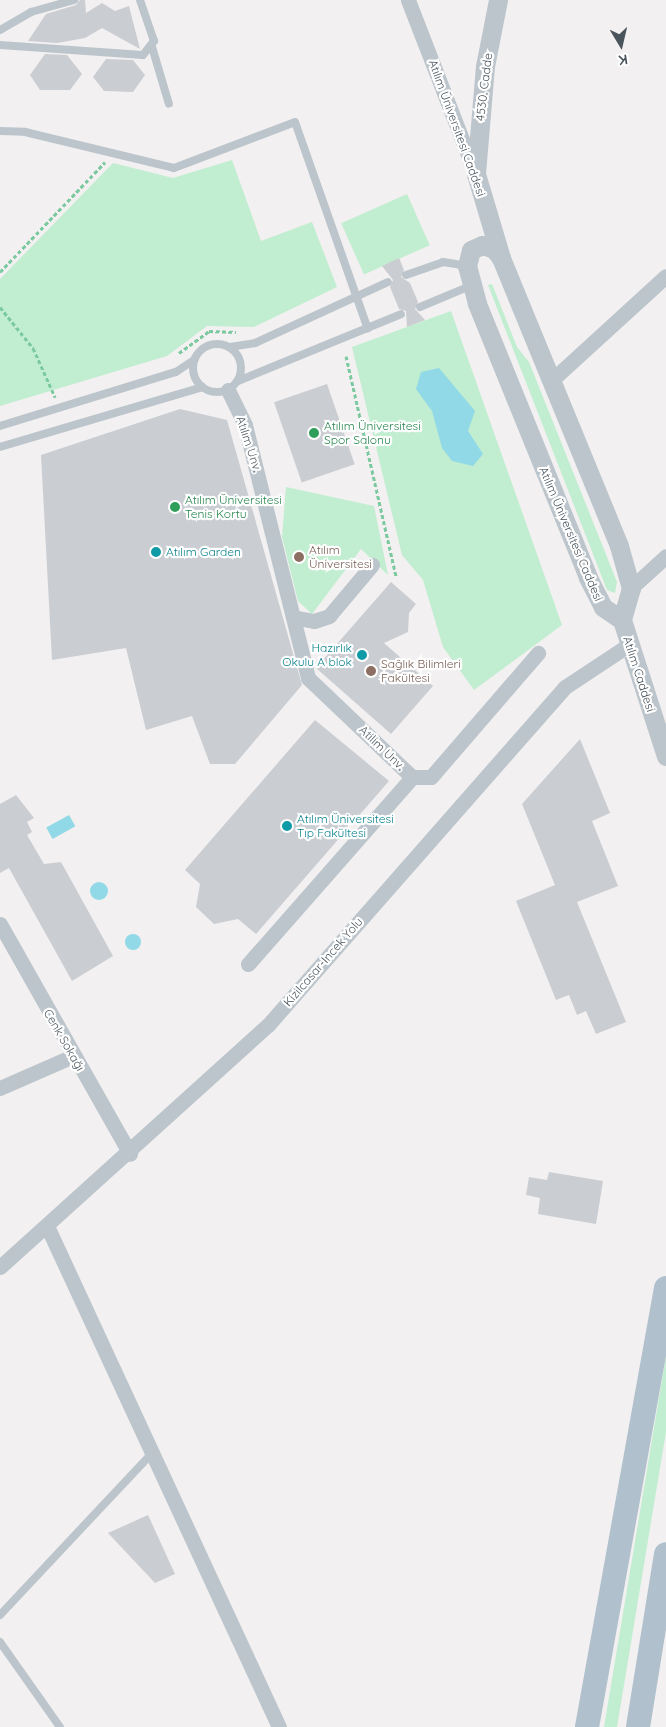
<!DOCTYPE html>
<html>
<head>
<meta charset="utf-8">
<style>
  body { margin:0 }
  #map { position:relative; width:666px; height:1727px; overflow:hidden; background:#f2f0f0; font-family:Quicksand,sans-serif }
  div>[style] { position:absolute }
  .green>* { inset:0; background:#c1edd0; transform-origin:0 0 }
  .water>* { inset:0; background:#91d9e7; transform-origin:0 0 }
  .round { border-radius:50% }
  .building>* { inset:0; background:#cacdd2; transform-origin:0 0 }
  .path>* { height:3px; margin-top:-1.5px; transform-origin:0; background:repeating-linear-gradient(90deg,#7bc99f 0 4px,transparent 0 6.5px) }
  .service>* { height:8px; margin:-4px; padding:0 4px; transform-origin:4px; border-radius:4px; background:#bcc5cc }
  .service>.ring { margin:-4px; padding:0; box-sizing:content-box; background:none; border:8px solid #bcc5cc; border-radius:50% }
  .minor>* { height:15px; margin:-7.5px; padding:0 7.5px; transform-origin:7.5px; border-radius:7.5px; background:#bcc5cc }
  .tertiary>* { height:19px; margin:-9.5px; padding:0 9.5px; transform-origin:9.5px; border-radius:9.5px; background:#bcc5cc }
  .primary>* { height:24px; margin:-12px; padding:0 12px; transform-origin:12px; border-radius:12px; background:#b1c0cd }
  .dots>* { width:14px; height:14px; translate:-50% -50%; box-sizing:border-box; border:2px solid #fff; border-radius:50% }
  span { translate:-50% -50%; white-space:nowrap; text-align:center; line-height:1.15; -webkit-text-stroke:4.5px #fff; paint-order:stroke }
  .street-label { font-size:12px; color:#49545c }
  .leisure-label { font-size:12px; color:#27864d }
  .left { translate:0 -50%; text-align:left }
  .education-label { font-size:12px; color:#785e54 }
  .culture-label { font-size:12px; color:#0d838f }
  .right { translate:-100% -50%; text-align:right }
  .north { position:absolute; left:596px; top:20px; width:50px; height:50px; -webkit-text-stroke:4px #fff; paint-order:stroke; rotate:171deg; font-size:14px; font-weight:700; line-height:20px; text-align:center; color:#49545c }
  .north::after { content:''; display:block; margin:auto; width:18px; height:22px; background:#49545c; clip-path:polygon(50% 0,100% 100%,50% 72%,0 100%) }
</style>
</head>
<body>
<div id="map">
  <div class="green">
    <div style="clip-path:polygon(232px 160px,261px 241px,312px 222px,337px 287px,254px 327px,207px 326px,167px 356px,0 406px,0 279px,113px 163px,173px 178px)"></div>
    <div style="left:407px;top:194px;width:56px;height:72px;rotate:66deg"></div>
    <div style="clip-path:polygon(492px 284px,517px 347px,529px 362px,617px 582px,615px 593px,607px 590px,488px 285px)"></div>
    <div style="clip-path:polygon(451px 311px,562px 625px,474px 690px,443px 647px,423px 580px,402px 555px,352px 347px)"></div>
    <div style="clip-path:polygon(286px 487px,374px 506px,388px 575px,361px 549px,312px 614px,298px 601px,282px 537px)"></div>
    <div style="clip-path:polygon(666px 1356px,666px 1432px,617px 1727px,604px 1727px)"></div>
  </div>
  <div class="water">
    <div style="clip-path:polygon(439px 368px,475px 411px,468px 431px,483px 454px,473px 466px,452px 461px,442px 448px,432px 411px,416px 389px,421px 372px)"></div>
    <div style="left:69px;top:815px;width:13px;height:26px;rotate:61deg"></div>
    <div class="round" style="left:90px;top:882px;width:18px;height:18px"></div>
    <div class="round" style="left:125px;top:934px;width:16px;height:16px"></div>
  </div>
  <div class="building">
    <div style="clip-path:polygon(80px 0,85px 0,86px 13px,102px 3px,115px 11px,129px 6px,140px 49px,102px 28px,85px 38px,57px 43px,28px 41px,46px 14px,76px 5px)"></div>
    <div style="clip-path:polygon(45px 54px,67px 55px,82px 74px,70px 90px,40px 90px,30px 75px)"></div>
    <div style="clip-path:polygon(106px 59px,133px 60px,145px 75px,133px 92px,104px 91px,93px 77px)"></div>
    <div style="clip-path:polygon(399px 258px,404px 270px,401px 277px,410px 283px,418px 302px,415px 309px,425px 320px,407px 327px,406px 311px,399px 309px,390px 287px,393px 280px,382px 266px)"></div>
    <div style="left:327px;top:384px;width:85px;height:56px;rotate:71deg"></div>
    <div style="clip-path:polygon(180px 409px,227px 420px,302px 685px,235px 764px,210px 764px,192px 716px,146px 730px,126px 648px,52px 660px,41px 455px)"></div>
    <div style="clip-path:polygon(391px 582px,416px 604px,409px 613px,408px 632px,384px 643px,433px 686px,391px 734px,316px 668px)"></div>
    <div style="clip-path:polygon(315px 720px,389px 781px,256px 934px,238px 919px,214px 924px,196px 907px,200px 884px,185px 870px)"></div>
    <div style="clip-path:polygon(580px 739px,610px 813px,592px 821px,618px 886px,577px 902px,626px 1022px,596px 1034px,586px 1011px,577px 1015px,569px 995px,556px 1000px,516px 901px,555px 885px,522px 804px)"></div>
    <div style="clip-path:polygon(16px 795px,34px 818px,27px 822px,32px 832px,27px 835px,44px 864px,61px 862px,113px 956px,72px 981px,9px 868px,0 873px,0 804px)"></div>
    <div style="clip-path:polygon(549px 1172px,603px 1181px,596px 1224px,538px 1214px,540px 1198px,526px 1195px,529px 1177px,547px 1180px)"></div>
    <div style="clip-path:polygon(148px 1515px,175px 1574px,155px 1583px,108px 1533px)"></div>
  </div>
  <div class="path">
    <div style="left:0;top:272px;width:152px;rotate:-46.3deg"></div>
    <div style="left:0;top:307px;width:53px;rotate:51.2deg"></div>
    <div style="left:33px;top:348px;width:54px;rotate:65.8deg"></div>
    <div style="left:179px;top:353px;width:37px;rotate:-36deg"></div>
    <div style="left:209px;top:331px;width:27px;rotate:2deg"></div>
    <div style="left:346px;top:356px;width:226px;rotate:77.2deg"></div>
  </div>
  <div class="service">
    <div style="left:0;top:30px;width:36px;rotate:-30deg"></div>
    <div style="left:31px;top:12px;width:45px;rotate:-15.6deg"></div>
    <div style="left:0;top:45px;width:143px;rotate:4deg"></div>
    <div style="left:143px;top:55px;width:18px;rotate:-52deg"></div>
    <div style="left:154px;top:41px;width:43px;rotate:-108.9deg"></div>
    <div style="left:152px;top:47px;width:59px;rotate:73.4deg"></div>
    <div style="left:0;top:131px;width:25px;rotate:2deg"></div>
    <div style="left:25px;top:132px;width:153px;rotate:13.6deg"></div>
    <div style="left:174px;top:168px;width:129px;rotate:-20.8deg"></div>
    <div style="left:295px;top:122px;width:219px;rotate:70.6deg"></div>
    <div style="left:406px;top:275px;width:39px;rotate:-19deg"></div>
    <div style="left:443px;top:262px;width:24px;rotate:9deg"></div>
    <div style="left:420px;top:307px;width:54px;rotate:-22.8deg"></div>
    <div class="ring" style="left:193px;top:344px;width:40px;height:40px"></div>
    <div style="left:230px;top:347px;width:25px;rotate:-9deg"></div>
    <div style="left:255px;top:343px;width:146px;rotate:-24.6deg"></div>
    <div style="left:238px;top:381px;width:176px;rotate:-22.3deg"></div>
    <div style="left:0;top:426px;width:184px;rotate:-17.1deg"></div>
    <div style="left:176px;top:372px;width:22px;rotate:-34deg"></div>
    <div style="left:0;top:447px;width:211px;rotate:-16.5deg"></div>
    <div style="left:0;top:1615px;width:222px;rotate:-46.8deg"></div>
    <div style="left:0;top:1642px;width:104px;rotate:54.8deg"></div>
  </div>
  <div class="minor">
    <div style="left:408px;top:0;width:186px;rotate:68.8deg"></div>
    <div style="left:552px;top:380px;width:154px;rotate:-42.4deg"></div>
    <div style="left:228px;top:390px;width:39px;rotate:64deg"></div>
    <div style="left:245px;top:425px;width:261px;rotate:76deg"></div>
    <div style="left:308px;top:678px;width:144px;rotate:43.6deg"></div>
    <div style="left:412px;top:777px;width:19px"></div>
    <div style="left:431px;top:777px;width:164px;rotate:-49.2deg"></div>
    <div style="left:631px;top:588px;width:47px;rotate:-42.4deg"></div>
    <div style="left:293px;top:617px;width:21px;rotate:11deg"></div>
    <div style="left:314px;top:621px;width:16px;rotate:-18deg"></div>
    <div style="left:329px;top:616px;width:67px;rotate:-49.9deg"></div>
    <div style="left:0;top:924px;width:264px;rotate:60.5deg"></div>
    <div style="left:248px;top:964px;width:249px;rotate:-48.7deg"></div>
    <div style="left:0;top:1088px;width:80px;rotate:-23.7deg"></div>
    <div style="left:47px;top:1226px;width:552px;rotate:65.15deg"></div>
    <div style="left:0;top:1267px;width:361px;rotate:-42.1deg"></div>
    <div style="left:268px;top:1025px;width:450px;rotate:-48.7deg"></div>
    <div style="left:565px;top:687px;width:78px;rotate:-33.5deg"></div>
  </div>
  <div class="tertiary">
    <div style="left:498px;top:0;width:67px;rotate:101.1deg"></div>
    <div style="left:485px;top:66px;width:108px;rotate:94.8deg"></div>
    <div style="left:476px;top:174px;width:88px;rotate:73.4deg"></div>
    <div style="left:482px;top:245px;width:13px;rotate:18deg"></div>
    <div style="left:494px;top:249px;width:11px;rotate:52deg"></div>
    <div style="left:501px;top:258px;width:311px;rotate:67.7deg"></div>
    <div style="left:619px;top:546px;width:44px;rotate:74.1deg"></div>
    <div style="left:631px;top:588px;width:33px;rotate:106deg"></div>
    <div style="left:622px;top:620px;width:23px;rotate:-146deg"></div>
    <div style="left:603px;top:607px;width:34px;rotate:-117deg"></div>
    <div style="left:588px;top:577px;width:296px;rotate:-112.1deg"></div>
    <div style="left:477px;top:303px;width:38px;rotate:-105deg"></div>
    <div style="left:467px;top:266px;width:16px;rotate:-76deg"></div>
    <div style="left:471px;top:250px;width:12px;rotate:-24deg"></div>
    <div style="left:622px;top:620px;width:143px;rotate:72.1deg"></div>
  </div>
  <div class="primary">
    <div style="left:587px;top:1727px;width:446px;rotate:-79.8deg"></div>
    <div style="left:638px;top:1727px;width:175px;rotate:-80.8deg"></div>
  </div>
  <div class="dots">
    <div style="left:314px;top:433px;background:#2e9e5b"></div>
    <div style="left:175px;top:507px;background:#2e9e5b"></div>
    <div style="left:156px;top:552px;background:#0f9aa8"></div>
    <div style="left:299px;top:557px;background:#8d6e63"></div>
    <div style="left:362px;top:655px;background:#0f9aa8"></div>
    <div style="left:371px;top:671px;background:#8d6e63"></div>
    <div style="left:287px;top:826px;background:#0f9aa8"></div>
  </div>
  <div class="street-label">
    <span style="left:484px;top:87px;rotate:-83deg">4530. Cadde</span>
    <span style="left:457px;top:128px;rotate:70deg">Atılım Üniversitesi Caddesi</span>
    <span style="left:249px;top:444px;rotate:72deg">Atılım Unv.</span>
    <span style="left:571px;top:534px;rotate:67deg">Atılım Üniversitesi Caddesi</span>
    <span style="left:639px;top:674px;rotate:72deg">Atılım Caddesi</span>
    <span style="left:382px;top:748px;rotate:44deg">Atilim Unv.</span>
    <span style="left:323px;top:962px;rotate:-49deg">Kizilcasar-Incek Yolu</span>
    <span style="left:64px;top:1040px;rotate:60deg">Cenk Sokağı</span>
  </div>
  <div class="leisure-label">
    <span class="left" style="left:324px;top:433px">Atılım Üniversitesi<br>Spor Salonu</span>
    <span class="left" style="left:185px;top:507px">Atılım Üniversitesi<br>Tenis Kortu</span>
  </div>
  <div class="education-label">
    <span class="left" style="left:309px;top:557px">Atılım<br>Üniversitesi</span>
    <span class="left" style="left:381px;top:671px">Sağlık Bilimleri<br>Fakültesi</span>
  </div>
  <div class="culture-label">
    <span class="left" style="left:166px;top:552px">Atılım Garden</span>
    <span class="right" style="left:352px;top:655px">Hazırlık<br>Okulu A blok</span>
    <span class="left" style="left:297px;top:826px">Atılım Üniversitesi<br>Tıp Fakültesi</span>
  </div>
  <div class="north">K</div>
</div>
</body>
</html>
